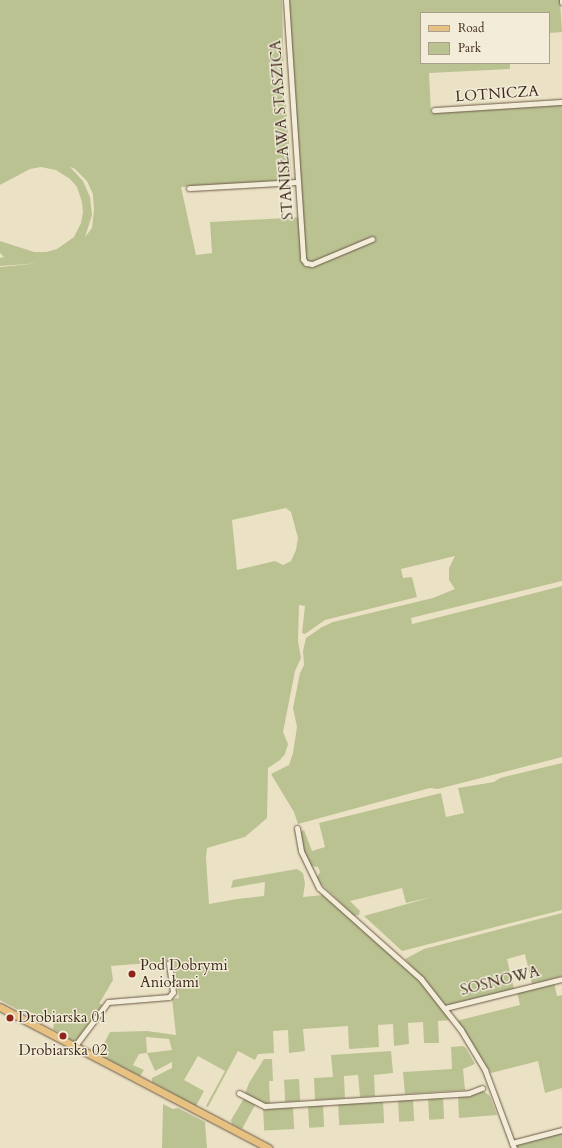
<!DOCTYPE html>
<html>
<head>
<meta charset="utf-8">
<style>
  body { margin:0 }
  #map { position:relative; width:562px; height:1148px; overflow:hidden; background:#ebe2c5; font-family:Cardo,serif }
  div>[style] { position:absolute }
  .green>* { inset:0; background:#bbc292; transform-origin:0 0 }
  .roads { filter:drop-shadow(0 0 1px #6a5845) drop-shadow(0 0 1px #6a5845) }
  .minor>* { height:5px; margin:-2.5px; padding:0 2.5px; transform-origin:2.5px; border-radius:2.5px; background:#f2ecd9 }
  .major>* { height:7px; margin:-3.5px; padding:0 3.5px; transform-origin:3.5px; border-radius:3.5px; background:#e6c182 }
  .dots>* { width:11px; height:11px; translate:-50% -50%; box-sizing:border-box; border:2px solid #f2ecd9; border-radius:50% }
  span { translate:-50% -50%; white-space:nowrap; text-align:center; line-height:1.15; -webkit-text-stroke:3px #f2ecd9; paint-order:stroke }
  .street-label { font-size:15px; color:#3f2a1a }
  .poi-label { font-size:15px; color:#3f2a1a }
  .left { translate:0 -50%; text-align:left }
  .legend { position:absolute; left:420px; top:12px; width:130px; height:52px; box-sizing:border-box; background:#f2ecd9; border:1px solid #aa9e8d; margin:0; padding:5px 7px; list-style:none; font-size:12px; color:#3f2a1a }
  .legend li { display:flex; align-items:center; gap:8px; height:20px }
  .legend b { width:20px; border:1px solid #aa9e8d }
</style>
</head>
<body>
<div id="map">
  <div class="green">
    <div style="clip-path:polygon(evenodd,0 0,282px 0,284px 81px,292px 180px,181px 187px,196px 255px,212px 253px,210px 222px,303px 217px,288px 0,560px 0,562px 32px,549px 33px,549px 13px,421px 13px,421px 63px,510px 63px,510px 69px,429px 73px,431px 113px,562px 103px,562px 581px,411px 618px,412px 624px,562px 586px,562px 757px,438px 789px,430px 788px,298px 824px,294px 812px,271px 774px,289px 765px,293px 753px,297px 727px,293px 708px,300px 673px,304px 665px,303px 651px,306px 638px,322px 627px,333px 622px,433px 598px,455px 589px,449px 580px,449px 568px,455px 556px,401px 569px,403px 578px,412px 577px,417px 597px,325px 620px,305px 634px,302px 633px,305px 606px,299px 605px,298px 641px,301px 658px,295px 671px,283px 732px,288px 744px,285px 754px,280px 760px,268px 768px,267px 818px,245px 837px,207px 848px,206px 858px,209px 904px,237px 899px,264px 896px,265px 882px,231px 888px,233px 880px,297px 869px,303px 873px,305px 884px,303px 897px,324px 895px,418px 979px,451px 1020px,438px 1021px,439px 1043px,424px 1043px,423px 1022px,408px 1023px,409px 1044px,394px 1046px,393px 1024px,378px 1025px,379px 1047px,349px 1049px,348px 1026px,303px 1029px,305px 1051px,289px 1053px,288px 1030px,273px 1031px,274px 1053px,258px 1054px,255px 1060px,238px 1051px,208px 1107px,206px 1106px,225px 1071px,198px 1056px,184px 1080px,204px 1091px,196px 1106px,152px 1082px,152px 1078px,172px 1068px,172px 1062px,155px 1071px,147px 1053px,139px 1054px,133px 1065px,144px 1070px,140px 1076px,96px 1053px,100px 1051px,110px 1032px,147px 1031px,176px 1035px,172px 999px,179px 998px,174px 961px,111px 966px,113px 980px,99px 1004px,102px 1004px,101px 1007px,75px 1042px,53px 1029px,54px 1022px,30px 1012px,26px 1014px,0 1000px,0 267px,41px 263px,0 266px,0 258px,4px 257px,0 253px,0 241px,34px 252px,46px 252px,57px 249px,74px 237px,81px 223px,83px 212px,82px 202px,77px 187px,70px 179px,56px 170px,41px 167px,30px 169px,0 185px,0 0,70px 167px,75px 169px,87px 181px,93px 194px,94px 210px,92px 228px,85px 237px,92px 215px,90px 197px,83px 181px,70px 167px,0 0,286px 508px,291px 512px,298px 538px,296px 550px,291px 561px,283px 565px,275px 561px,237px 570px,232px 520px,286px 508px,0 0,146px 1037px,169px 1039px,172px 1050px,147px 1053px,146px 1037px)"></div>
    <div style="clip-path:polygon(562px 763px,562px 910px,402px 951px,364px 916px,432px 897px,406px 903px,402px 888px,350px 901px,360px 911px,359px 915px,354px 916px,316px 879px,320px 872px,318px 867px,310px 866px,304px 853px,299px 833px,304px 830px,312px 851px,325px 847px,319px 823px,441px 793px,446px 817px,464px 813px,458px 788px,494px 782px,500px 778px)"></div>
    <div style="clip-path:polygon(562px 913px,562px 976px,532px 984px,525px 954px,507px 959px,514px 989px,446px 1006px,405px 959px,424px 949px)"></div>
    <div style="clip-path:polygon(554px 983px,557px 996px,562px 995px,562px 1088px,545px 1093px,538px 1061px,491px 1073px,456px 1021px,520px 1005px,517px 992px)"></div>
    <div style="clip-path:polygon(463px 1046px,466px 1048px,475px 1064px,463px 1069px,465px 1090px,405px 1094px,403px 1072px,452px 1069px,451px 1047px)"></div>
    <div style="clip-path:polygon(391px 1051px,393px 1073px,374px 1075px,375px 1096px,360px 1097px,358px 1075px,344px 1076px,345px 1098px,315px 1100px,314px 1078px,333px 1077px,331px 1055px)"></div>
    <div style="clip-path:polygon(264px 1059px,272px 1059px,273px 1081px,269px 1081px,270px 1103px,264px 1104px,245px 1093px,249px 1083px)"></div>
    <div style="left:299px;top:1079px;width:22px;height:15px;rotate:87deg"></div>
    <div style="clip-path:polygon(483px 1091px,490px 1096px,497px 1115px,459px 1118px,458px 1096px,473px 1095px)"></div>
    <div style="left:443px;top:1097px;width:22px;height:15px;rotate:87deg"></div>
    <div style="clip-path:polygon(245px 1099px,255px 1105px,242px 1129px,232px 1124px,231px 1120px,243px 1100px)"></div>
    <div style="left:413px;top:1099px;width:22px;height:15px;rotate:87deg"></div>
    <div style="left:383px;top:1101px;width:22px;height:45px;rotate:87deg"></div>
    <div style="clip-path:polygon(163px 1104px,173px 1109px,178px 1108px,205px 1122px,207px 1148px,162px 1148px)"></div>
    <div style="left:323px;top:1105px;width:22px;height:15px;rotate:87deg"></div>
    <div style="left:293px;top:1107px;width:22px;height:30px;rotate:87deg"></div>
    <div style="clip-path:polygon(562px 1133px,562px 1148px,516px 1148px,515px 1146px)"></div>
  </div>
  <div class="roads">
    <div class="minor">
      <div style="left:286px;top:0;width:260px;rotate:86.2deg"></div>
      <div style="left:303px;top:259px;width:5px;rotate:53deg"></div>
      <div style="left:306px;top:263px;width:6px;rotate:9deg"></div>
      <div style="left:312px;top:264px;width:65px;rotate:-22.6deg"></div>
      <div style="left:562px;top:0;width:2px;rotate:90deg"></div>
      <div style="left:434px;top:110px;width:128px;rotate:-3.6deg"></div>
      <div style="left:189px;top:188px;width:109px;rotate:-3.2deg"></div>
      <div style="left:297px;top:828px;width:23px;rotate:80deg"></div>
      <div style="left:301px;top:851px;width:41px;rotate:64.1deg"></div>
      <div style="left:319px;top:888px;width:137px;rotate:41.7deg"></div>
      <div style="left:421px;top:979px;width:65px;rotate:51.9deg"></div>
      <div style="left:461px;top:1030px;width:47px;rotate:59deg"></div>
      <div style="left:485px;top:1070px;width:83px;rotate:69.6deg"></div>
      <div style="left:445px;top:1008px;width:121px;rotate:-13.9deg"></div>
      <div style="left:74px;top:1047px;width:56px;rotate:-52.9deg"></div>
      <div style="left:108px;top:1002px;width:61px;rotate:-4.7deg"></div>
      <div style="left:169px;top:997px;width:6px;rotate:-51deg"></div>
      <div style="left:173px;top:992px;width:29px;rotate:-98deg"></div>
      <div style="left:239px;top:1093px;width:29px;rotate:27deg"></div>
      <div style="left:265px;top:1106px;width:204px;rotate:-3.6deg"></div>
      <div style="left:469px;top:1093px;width:14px;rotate:-21deg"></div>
      <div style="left:512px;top:1143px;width:52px;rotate:-14.6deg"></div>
    </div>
    <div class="major">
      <div style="left:0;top:1007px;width:303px;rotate:27.7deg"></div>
    </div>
  </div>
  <div class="dots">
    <div style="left:132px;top:974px;background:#8f2418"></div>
    <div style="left:10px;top:1018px;background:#8f2418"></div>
    <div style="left:63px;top:1036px;background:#8f2418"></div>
  </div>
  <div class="street-label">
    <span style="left:497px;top:94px;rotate:-4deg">LOTNICZA</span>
    <span style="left:282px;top:130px;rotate:-94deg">STANISŁAWA STASZICA</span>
    <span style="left:500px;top:981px;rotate:-14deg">SOSNOWA</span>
  </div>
  <div class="poi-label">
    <span class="left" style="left:140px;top:974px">Pod Dobrymi<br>Aniołami</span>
    <span class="left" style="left:18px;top:1018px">Drobiarska 01</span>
    <span style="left:63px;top:1051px">Drobiarska 02</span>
  </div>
  <ul class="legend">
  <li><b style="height:5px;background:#e6c182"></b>Road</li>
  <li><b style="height:11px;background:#bbc292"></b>Park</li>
  </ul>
</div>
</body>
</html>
